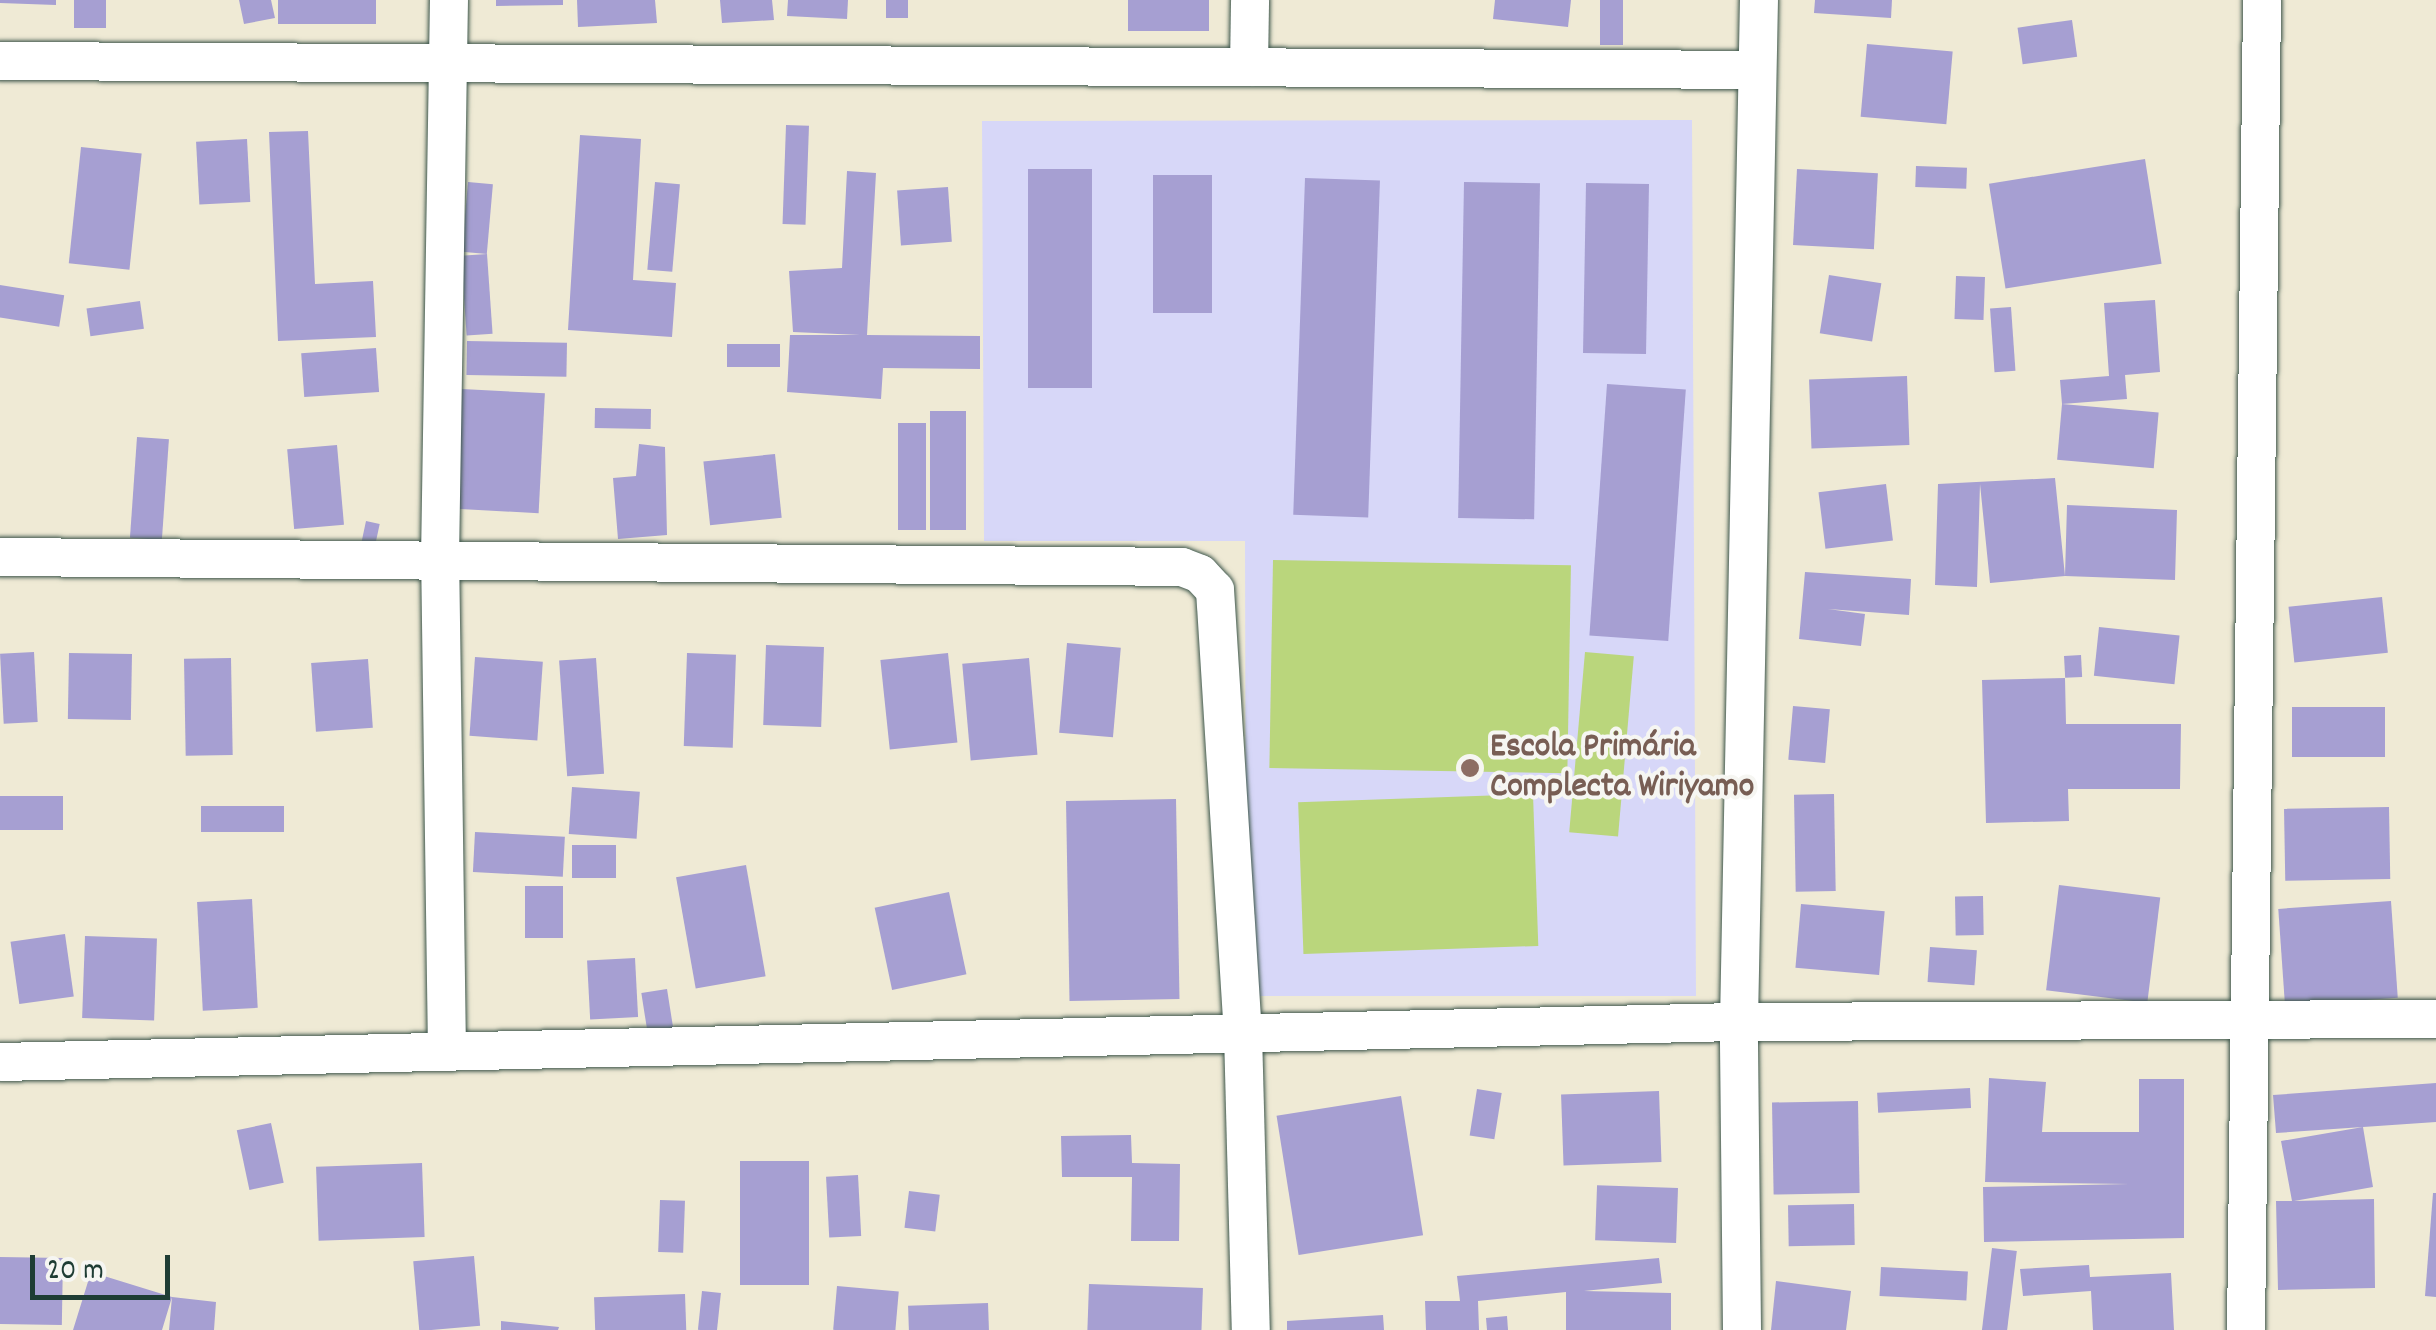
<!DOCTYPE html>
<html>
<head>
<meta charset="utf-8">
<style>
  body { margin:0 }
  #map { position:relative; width:2436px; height:1330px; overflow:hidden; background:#efead5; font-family:Dekko,sans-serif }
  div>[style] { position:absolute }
  .built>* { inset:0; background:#d7d7f8 }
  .green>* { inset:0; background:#bad67c; transform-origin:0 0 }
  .building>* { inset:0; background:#a69fd2; transform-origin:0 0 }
  .roads { filter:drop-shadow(0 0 2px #3e574c) drop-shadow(0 0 2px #3e574c) }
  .street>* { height:38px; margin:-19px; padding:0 19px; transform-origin:19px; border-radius:19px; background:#fff }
  .dots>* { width:28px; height:28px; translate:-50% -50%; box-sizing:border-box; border:5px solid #f6f6f2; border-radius:50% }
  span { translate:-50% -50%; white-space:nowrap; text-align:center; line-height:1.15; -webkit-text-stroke:8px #f6f6f2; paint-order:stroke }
  .education-label { font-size:35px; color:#785e54; font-weight:700 }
  .left { translate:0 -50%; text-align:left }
  .scale { position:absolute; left:30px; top:1255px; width:140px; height:45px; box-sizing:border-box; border:5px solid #1f3d34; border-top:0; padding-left:12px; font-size:30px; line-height:35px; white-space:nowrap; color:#1f3d34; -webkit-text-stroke:8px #f6f6f2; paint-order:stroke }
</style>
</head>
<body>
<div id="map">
  <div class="built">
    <div style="clip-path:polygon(1692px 120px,1696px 996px,1246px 996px,1245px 541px,984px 541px,982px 121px)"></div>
  </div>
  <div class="green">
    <div style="left:1273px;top:560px;width:298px;height:208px;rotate:1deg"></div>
    <div style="left:1585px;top:652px;width:49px;height:181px;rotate:5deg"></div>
    <div style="left:1533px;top:794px;width:152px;height:235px;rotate:88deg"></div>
  </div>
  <div class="building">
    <div style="clip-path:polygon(0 0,56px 0,56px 5px,0 3px)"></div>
    <div style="left:74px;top:0;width:32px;height:28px"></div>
    <div style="clip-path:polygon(239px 0,271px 0,275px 18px,244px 24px)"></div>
    <div style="left:278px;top:0;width:98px;height:24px"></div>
    <div style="clip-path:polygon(496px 0,563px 0,563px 5px,496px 6px)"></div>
    <div style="clip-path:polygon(577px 0,655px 0,657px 23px,578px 27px)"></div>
    <div style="clip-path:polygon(720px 0,772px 0,774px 20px,722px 23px)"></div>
    <div style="clip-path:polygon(788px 0,848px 0,847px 19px,787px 16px)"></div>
    <div style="left:886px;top:0;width:22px;height:18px"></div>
    <div style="left:1128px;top:0;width:81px;height:31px"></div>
    <div style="clip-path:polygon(1495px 0,1571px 0,1568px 27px,1493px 19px)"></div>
    <div style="left:1600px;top:0;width:23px;height:45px"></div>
    <div style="clip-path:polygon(1815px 0,1892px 0,1891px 18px,1814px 13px)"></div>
    <div style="left:2072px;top:20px;width:37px;height:55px;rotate:82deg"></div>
    <div style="left:1867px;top:44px;width:86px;height:73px;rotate:5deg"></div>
    <div style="left:786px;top:125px;width:23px;height:99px;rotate:2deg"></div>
    <div style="clip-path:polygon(308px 131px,315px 284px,373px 281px,376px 337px,278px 341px,269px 132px)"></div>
    <div style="clip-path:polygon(580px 135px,641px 139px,633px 280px,676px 283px,672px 337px,568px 330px)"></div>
    <div style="left:247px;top:139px;width:63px;height:51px;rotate:87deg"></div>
    <div style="left:81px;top:147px;width:61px;height:117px;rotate:6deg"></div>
    <div style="left:2145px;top:159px;width:106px;height:158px;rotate:81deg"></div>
    <div style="left:1916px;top:166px;width:51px;height:21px;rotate:2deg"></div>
    <div style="left:1028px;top:169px;width:64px;height:219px"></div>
    <div style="left:1797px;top:169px;width:81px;height:76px;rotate:3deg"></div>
    <div style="clip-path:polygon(847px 171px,876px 173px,867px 335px,980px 336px,980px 369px,883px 368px,881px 399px,787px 392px,790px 335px,860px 335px,793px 332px,789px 271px,842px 268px)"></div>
    <div style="left:1153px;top:175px;width:59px;height:138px"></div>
    <div style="left:1305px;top:178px;width:75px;height:337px;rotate:2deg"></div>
    <div style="left:468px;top:182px;width:25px;height:70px;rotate:5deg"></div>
    <div style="left:655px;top:182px;width:25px;height:88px;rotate:5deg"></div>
    <div style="left:1464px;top:182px;width:76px;height:336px;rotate:1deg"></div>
    <div style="left:1586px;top:183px;width:63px;height:170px;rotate:1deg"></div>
    <div style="left:948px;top:187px;width:55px;height:51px;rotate:86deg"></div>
    <div style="left:487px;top:254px;width:80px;height:26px;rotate:86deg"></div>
    <div style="left:1829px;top:275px;width:53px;height:59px;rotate:9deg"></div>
    <div style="left:1956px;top:276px;width:29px;height:43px;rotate:2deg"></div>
    <div style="left:0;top:285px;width:65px;height:32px;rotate:9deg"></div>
    <div style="clip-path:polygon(2155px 300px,2160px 372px,2125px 375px,2127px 399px,2062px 404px,2060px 380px,2109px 376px,2104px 303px)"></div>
    <div style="left:140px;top:301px;width:28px;height:54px;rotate:82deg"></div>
    <div style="left:2011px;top:307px;width:64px;height:21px;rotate:86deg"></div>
    <div style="left:467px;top:341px;width:100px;height:34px;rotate:1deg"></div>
    <div style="left:727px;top:344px;width:53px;height:23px"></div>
    <div style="left:376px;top:348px;width:44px;height:75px;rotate:86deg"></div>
    <div style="left:1907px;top:376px;width:69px;height:98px;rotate:88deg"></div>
    <div style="left:1607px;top:384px;width:79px;height:252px;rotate:4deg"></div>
    <div style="left:462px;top:389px;width:83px;height:120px;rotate:3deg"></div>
    <div style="left:2062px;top:404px;width:97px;height:56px;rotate:5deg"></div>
    <div style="left:595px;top:408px;width:56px;height:20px;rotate:1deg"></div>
    <div style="left:930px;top:411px;width:36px;height:119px"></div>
    <div style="left:898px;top:423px;width:28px;height:107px"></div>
    <div style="left:137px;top:437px;width:32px;height:101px;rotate:4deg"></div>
    <div style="clip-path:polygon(639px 444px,665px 447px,667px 535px,618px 539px,613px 478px,636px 476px)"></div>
    <div style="left:337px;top:445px;width:80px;height:50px;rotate:85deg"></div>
    <div style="left:775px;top:454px;width:64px;height:72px;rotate:84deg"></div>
    <div style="clip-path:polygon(2055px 478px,2065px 576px,2067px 505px,2177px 510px,2175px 580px,2065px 576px,1990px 583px,1980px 484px,1977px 587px,1935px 585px,1938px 484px)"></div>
    <div style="left:1886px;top:484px;width:57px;height:68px;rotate:83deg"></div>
    <div style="left:366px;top:521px;width:14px;height:25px;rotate:12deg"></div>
    <div style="clip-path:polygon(1805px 572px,1911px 579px,1909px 615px,1828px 609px,1865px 614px,1861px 646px,1799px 639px)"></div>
    <div style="left:2382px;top:597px;width:56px;height:94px;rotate:84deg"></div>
    <div style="left:2099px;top:627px;width:81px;height:49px;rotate:6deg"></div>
    <div style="left:1067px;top:643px;width:54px;height:90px;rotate:5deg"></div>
    <div style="left:766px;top:645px;width:58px;height:80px;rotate:2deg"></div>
    <div style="left:34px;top:652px;width:70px;height:34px;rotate:87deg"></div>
    <div style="left:69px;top:653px;width:63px;height:66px;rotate:1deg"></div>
    <div style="left:687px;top:653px;width:49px;height:93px;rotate:2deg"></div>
    <div style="left:948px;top:653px;width:90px;height:68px;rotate:84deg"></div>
    <div style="left:2081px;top:655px;width:22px;height:17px;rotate:87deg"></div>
    <div style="left:475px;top:657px;width:68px;height:79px;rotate:4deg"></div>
    <div style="left:231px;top:658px;width:97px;height:47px;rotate:89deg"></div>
    <div style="left:596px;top:658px;width:116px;height:37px;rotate:86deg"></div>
    <div style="left:1029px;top:658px;width:97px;height:67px;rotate:85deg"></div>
    <div style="left:368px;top:659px;width:69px;height:57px;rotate:86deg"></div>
    <div style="clip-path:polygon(2065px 678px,2066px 724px,2181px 724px,2180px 789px,2068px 789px,2069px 821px,1986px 823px,1982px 680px)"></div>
    <div style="left:1793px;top:706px;width:37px;height:54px;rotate:5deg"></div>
    <div style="left:2292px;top:707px;width:93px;height:50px"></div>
    <div style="left:572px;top:787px;width:68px;height:47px;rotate:4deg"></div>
    <div style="left:1834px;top:794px;width:97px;height:40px;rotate:89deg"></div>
    <div style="left:0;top:796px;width:63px;height:34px"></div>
    <div style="left:1176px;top:799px;width:200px;height:110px;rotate:89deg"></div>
    <div style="left:284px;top:806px;width:26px;height:83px;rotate:90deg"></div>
    <div style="left:2389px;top:807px;width:72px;height:105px;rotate:89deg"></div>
    <div style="left:475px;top:832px;width:90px;height:40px;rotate:3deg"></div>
    <div style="left:572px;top:845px;width:44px;height:33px"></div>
    <div style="left:746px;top:865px;width:113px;height:71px;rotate:80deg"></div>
    <div style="left:2059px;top:885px;width:102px;height:106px;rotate:7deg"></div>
    <div style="left:525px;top:886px;width:38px;height:52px"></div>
    <div style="left:949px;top:892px;width:84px;height:76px;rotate:78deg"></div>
    <div style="left:1983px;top:896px;width:39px;height:28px;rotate:89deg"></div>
    <div style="left:252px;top:899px;width:109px;height:55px;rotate:87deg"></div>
    <div style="left:2391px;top:901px;width:97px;height:113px;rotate:86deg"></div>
    <div style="left:1801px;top:904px;width:84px;height:64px;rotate:5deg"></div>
    <div style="left:65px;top:934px;width:63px;height:55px;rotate:82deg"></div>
    <div style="left:85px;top:936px;width:72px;height:82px;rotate:2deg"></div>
    <div style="left:1930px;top:947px;width:47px;height:35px;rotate:4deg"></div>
    <div style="left:635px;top:958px;width:59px;height:48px;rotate:87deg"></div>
    <div style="left:667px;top:989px;width:47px;height:26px;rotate:81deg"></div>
    <div style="clip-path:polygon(1989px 1078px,2046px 1082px,2042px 1132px,2139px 1132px,2139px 1079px,2184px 1079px,2184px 1238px,1984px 1242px,1983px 1187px,2129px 1184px,1985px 1182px)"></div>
    <div style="clip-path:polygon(2436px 1083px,2436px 1122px,2363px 1127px,2373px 1187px,2294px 1201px,2374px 1199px,2375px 1288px,2278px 1290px,2276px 1201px,2292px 1201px,2281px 1141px,2363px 1127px,2276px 1133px,2273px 1095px)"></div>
    <div style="left:1970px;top:1088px;width:20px;height:93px;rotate:87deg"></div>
    <div style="left:1477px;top:1089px;width:25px;height:47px;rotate:9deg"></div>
    <div style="left:1659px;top:1091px;width:71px;height:98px;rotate:88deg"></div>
    <div style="left:1401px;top:1096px;width:141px;height:126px;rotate:81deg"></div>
    <div style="left:1858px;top:1101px;width:92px;height:86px;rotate:89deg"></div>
    <div style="left:271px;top:1123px;width:61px;height:35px;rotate:78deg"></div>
    <div style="clip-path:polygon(1131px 1135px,1132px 1163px,1180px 1164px,1179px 1241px,1131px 1241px,1132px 1177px,1062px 1177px,1061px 1136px)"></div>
    <div style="left:740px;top:1161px;width:69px;height:124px"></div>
    <div style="left:422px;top:1163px;width:74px;height:106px;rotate:88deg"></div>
    <div style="left:858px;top:1175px;width:61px;height:32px;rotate:87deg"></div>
    <div style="left:1678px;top:1188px;width:55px;height:81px;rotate:92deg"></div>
    <div style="left:909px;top:1191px;width:31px;height:37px;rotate:7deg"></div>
    <div style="clip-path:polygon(2433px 1193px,2436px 1193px,2436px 1297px,2425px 1296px)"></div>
    <div style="left:660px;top:1200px;width:25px;height:52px;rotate:2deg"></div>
    <div style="left:1854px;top:1204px;width:41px;height:66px;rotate:89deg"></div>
    <div style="left:1992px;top:1248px;width:25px;height:83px;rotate:7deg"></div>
    <div style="left:474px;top:1256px;width:70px;height:61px;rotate:85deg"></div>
    <div style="left:0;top:1257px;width:63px;height:67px;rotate:1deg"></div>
    <div style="clip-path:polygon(1659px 1258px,1662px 1283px,1584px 1291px,1671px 1293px,1671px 1330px,1566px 1330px,1566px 1292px,1478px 1301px,1479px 1330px,1426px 1330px,1425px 1301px,1460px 1301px,1457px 1276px)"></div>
    <div style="clip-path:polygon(2089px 1265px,2090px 1277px,2171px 1273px,2174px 1330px,2093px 1330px,2091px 1291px,2023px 1296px,2020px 1269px)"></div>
    <div style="left:1881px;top:1267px;width:87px;height:29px;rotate:3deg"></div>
    <div style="clip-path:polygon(91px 1272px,172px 1297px,216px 1302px,214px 1330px,169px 1330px,172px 1297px,162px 1330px,73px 1330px)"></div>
    <div style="clip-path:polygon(1776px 1281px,1851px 1291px,1846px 1330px,1771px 1330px)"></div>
    <div style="left:1089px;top:1284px;width:114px;height:46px;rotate:2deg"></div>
    <div style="left:837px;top:1286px;width:62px;height:44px;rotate:5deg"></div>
    <div style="left:702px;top:1291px;width:19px;height:39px;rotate:6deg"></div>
    <div style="left:685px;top:1294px;width:36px;height:91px;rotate:88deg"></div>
    <div style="left:988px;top:1303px;width:27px;height:80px;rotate:88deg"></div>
    <div style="clip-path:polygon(1383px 1315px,1384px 1330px,1287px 1330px,1287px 1321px)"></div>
    <div style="clip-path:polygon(1507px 1316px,1508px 1330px,1487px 1330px,1486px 1318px)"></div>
    <div style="clip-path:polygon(501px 1321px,559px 1327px,558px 1330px,501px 1330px)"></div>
  </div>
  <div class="roads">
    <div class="street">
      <div style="left:0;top:61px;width:1757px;rotate:0.29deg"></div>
      <div style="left:1249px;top:67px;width:67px;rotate:-89.1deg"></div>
      <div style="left:0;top:557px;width:1182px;rotate:0.48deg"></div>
      <div style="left:1182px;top:567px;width:19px;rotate:21deg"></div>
      <div style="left:1200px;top:574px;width:22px;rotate:47deg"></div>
      <div style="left:1215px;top:590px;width:444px;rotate:86.4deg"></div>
      <div style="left:1243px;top:1033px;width:297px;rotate:88.5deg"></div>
      <div style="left:447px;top:1052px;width:493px;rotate:-90.8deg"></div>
      <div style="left:440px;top:559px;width:559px;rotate:-89.08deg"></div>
      <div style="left:0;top:1062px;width:1739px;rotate:-1.32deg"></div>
      <div style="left:1739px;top:1022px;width:697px;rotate:-0.25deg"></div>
      <div style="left:1742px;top:1330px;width:308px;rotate:-90.6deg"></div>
      <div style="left:1739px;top:1022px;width:1022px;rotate:-88.88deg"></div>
      <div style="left:2246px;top:1330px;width:1330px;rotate:-89.31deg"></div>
    </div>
  </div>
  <div class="dots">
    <div style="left:1470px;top:768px;background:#8d6e63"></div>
  </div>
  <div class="education-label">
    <span class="left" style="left:1490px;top:768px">Escola Primária<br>Complecta Wiriyamo</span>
  </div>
  <div class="scale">20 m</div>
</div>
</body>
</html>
